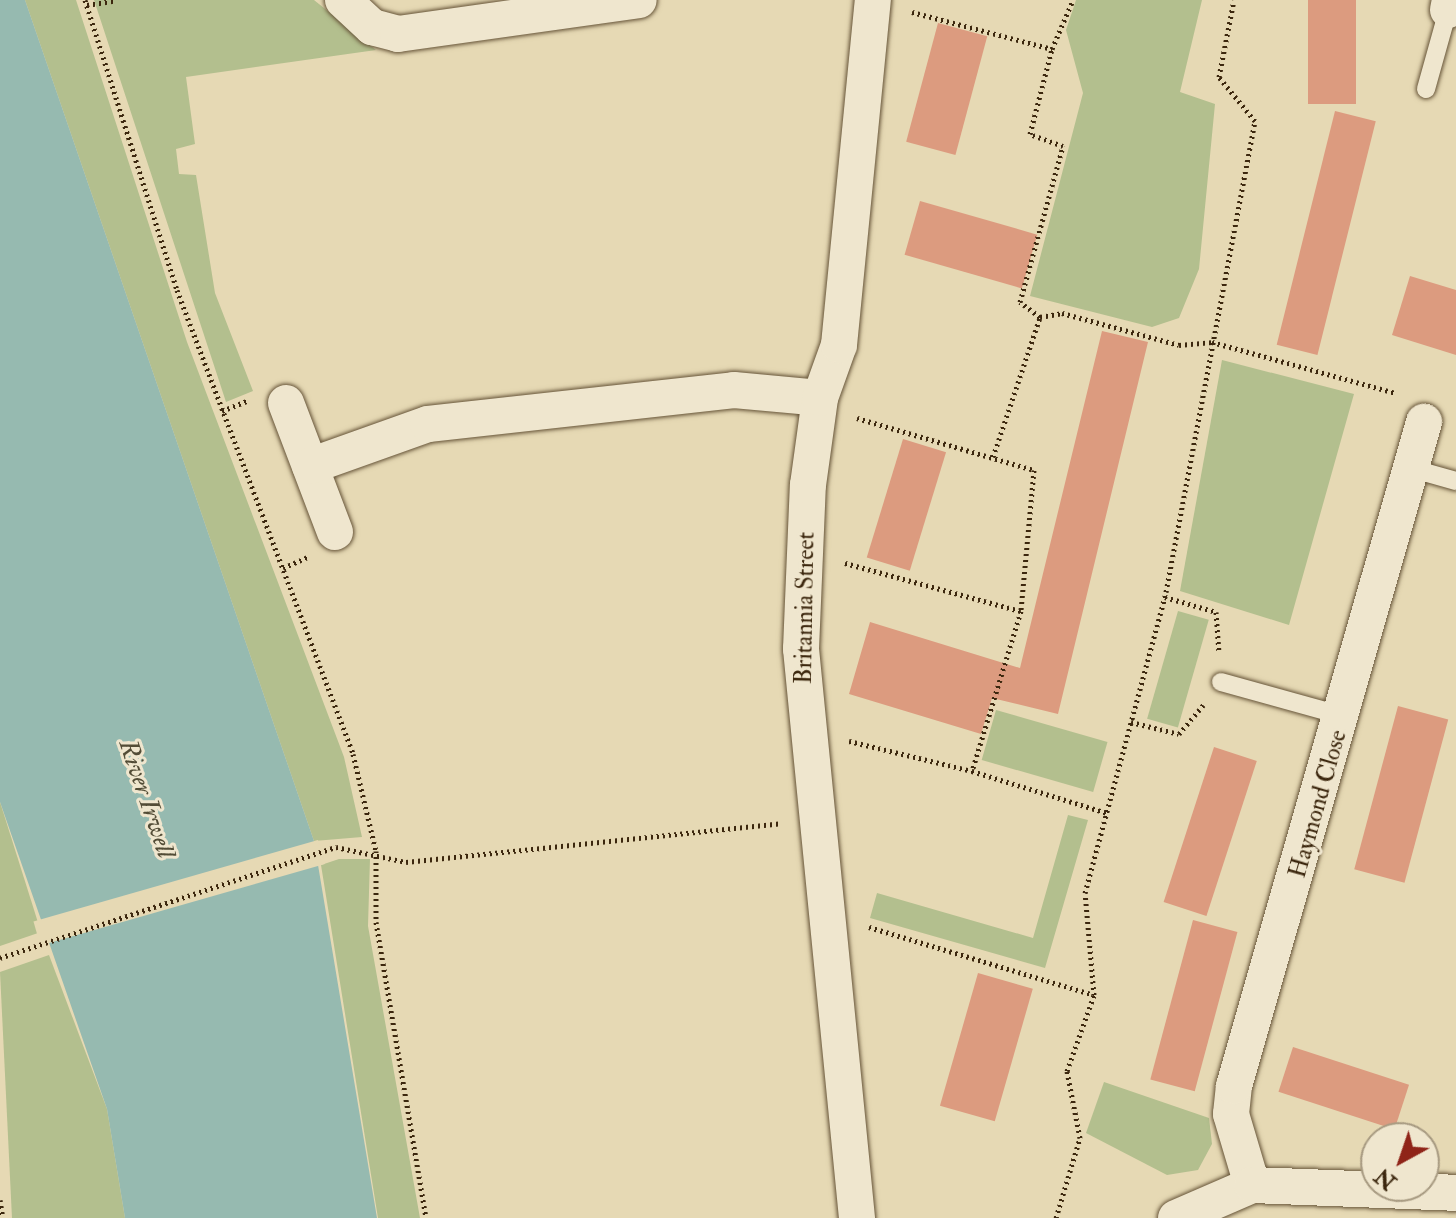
<!DOCTYPE html>
<html>
<head>
<meta charset="utf-8">
<style>
  body { margin:0 }
  #map { position:relative; width:1456px; height:1218px; overflow:hidden; background:#e6d9b4; font-family:"IM FELL Double Pica",serif }
  div>[style] { position:absolute }
  .green>* { inset:0; background:#b3bf8e; transform-origin:0 0 }
  .water>* { inset:0; background:#96bab0 }
  .pier>* { inset:0; background:#e6d9b4; transform-origin:0 0 }
  .building>* { inset:0; background:#dc9b7f; transform-origin:0 0 }
  .path>* { height:5px; margin-top:-2.5px; transform-origin:0; background:repeating-linear-gradient(90deg,#3c270e 0 2px,transparent 0 6px) }
  .roads { filter:drop-shadow(0 0 2px #665438) drop-shadow(0 0 2px #665438) }
  .service>* { height:18px; margin:-9px; padding:0 9px; transform-origin:9px; border-radius:9px; background:#efe6ce }
  .minor>* { height:36px; margin:-18px; padding:0 18px; transform-origin:18px; border-radius:18px; background:#efe6ce }
  span { translate:-50% -50%; white-space:nowrap; text-align:center; line-height:1.15; -webkit-text-stroke:6px #efe6ce; paint-order:stroke }
  .street-label { font-size:24px; color:#3c270e }
  .water-label { font-size:26px; color:#524c36; font-style:italic }
  .north { position:absolute; left:1360px; top:1122px; width:80px; height:80px; box-sizing:border-box; background:#efe6ce; border:2px solid #a79a81; border-radius:50%; rotate:220deg; font-size:22px; font-weight:700; line-height:32px; text-align:center; color:#3c270e }
  .north::after { content:''; display:block; margin:auto; width:28px; height:36px; background:#8f2418; clip-path:polygon(50% 0,100% 100%,50% 72%,0 100%) }
</style>
</head>
<body>
<div id="map">
  <div class="green">
    <div style="clip-path:polygon(25px 0,76px 0,187px 342px,344px 757px,362px 837px,314px 841px)"></div>
    <div style="clip-path:polygon(94px 0,314px 0,376px 50px,186px 77px,195px 144px,176px 149px,179px 174px,196px 175px,215px 293px,253px 391px,226px 402px)"></div>
    <div style="clip-path:polygon(1076px 0,1202px 0,1180px 92px,1215px 104px,1199px 269px,1179px 318px,1152px 327px,1030px 296px,1083px 93px,1066px 30px)"></div>
    <div style="clip-path:polygon(1222px 360px,1354px 394px,1289px 625px,1180px 591px)"></div>
    <div style="left:1178px;top:611px;width:32px;height:112px;rotate:16deg"></div>
    <div style="left:996px;top:710px;width:116px;height:52px;rotate:16deg"></div>
    <div style="clip-path:polygon(0 802px,41px 932px,0 946px)"></div>
    <div style="clip-path:polygon(1068px 815px,1088px 820px,1045px 968px,870px 918px,877px 893px,1033px 938px)"></div>
    <div style="clip-path:polygon(339px 859px,370px 859px,368px 926px,420px 1218px,378px 1218px,321px 865px)"></div>
    <div style="clip-path:polygon(49px 955px,107px 1109px,125px 1218px,12px 1218px,0 972px)"></div>
    <div style="clip-path:polygon(1104px 1082px,1209px 1118px,1212px 1144px,1198px 1170px,1167px 1175px,1086px 1133px)"></div>
  </div>
  <div class="water">
    <div style="clip-path:polygon(0 0,25px 0,314px 841px,377px 1218px,125px 1218px,107px 1109px,0 802px)"></div>
  </div>
  <div class="pier">
    <div style="left:318px;top:840px;width:25px;height:296px;rotate:74deg"></div>
  </div>
  <div class="building">
    <div style="left:1308px;top:0;width:48px;height:104px"></div>
    <div style="left:938px;top:23px;width:51px;height:123px;rotate:15deg"></div>
    <div style="left:1335px;top:111px;width:42px;height:241px;rotate:14deg"></div>
    <div style="left:920px;top:201px;width:122px;height:56px;rotate:16deg"></div>
    <div style="clip-path:polygon(1410px 276px,1456px 290px,1456px 355px,1392px 335px)"></div>
    <div style="clip-path:polygon(1102px 331px,1148px 342px,1058px 714px,992px 698px,981px 734px,849px 694px,870px 622px,1020px 668px)"></div>
    <div style="left:903px;top:439px;width:45px;height:124px;rotate:17deg"></div>
    <div style="left:1398px;top:706px;width:52px;height:169px;rotate:15deg"></div>
    <div style="left:1214px;top:747px;width:45px;height:163px;rotate:18deg"></div>
    <div style="left:1193px;top:920px;width:46px;height:165px;rotate:15deg"></div>
    <div style="left:978px;top:973px;width:57px;height:138px;rotate:16deg"></div>
    <div style="left:1293px;top:1047px;width:122px;height:47px;rotate:18deg"></div>
  </div>
  <div class="path">
    <div style="left:85px;top:0;width:304px;rotate:72.4deg"></div>
    <div style="left:177px;top:290px;width:496px;rotate:69.2deg"></div>
    <div style="left:353px;top:754px;width:100px;rotate:76.7deg"></div>
    <div style="left:376px;top:851px;width:71px;rotate:90deg"></div>
    <div style="left:376px;top:922px;width:300px;rotate:80.4deg"></div>
    <div style="left:87px;top:5px;width:30px;rotate:-9deg"></div>
    <div style="left:912px;top:12px;width:145px;rotate:14.8deg"></div>
    <div style="left:1052px;top:49px;width:53px;rotate:-66.8deg"></div>
    <div style="left:1040px;top:317px;width:25px;rotate:-143deg"></div>
    <div style="left:1020px;top:302px;width:162px;rotate:-74.6deg"></div>
    <div style="left:1063px;top:146px;width:35px;rotate:-160deg"></div>
    <div style="left:1030px;top:134px;width:88px;rotate:-75.5deg"></div>
    <div style="left:222px;top:411px;width:27px;rotate:-22deg"></div>
    <div style="left:857px;top:418px;width:184px;rotate:16.4deg"></div>
    <div style="left:1034px;top:470px;width:142px;rotate:95.3deg"></div>
    <div style="left:993px;top:457px;width:148px;rotate:-71.4deg"></div>
    <div style="left:1040px;top:317px;width:22px;rotate:-10deg"></div>
    <div style="left:1062px;top:313px;width:121px;rotate:15.3deg"></div>
    <div style="left:1179px;top:345px;width:33px;rotate:-5deg"></div>
    <div style="left:1212px;top:342px;width:191px;rotate:15.5deg"></div>
    <div style="left:845px;top:563px;width:182px;rotate:15.3deg"></div>
    <div style="left:1021px;top:611px;width:167px;rotate:107deg"></div>
    <div style="left:972px;top:771px;width:141px;rotate:17.3deg"></div>
    <div style="left:283px;top:568px;width:27px;rotate:-24deg"></div>
    <div style="left:1165px;top:597px;width:53px;rotate:16.4deg"></div>
    <div style="left:1216px;top:612px;width:41px;rotate:85.8deg"></div>
    <div style="left:1131px;top:722px;width:49px;rotate:14deg"></div>
    <div style="left:1179px;top:734px;width:38px;rotate:-50deg"></div>
    <div style="left:849px;top:741px;width:127px;rotate:13.7deg"></div>
    <div style="left:869px;top:927px;width:235px;rotate:16.8deg"></div>
    <div style="left:0;top:958px;width:354px;rotate:-18.3deg"></div>
    <div style="left:336px;top:847px;width:72px;rotate:12.1deg"></div>
    <div style="left:406px;top:862px;width:377px;rotate:-5.9deg"></div>
    <div style="left:0;top:1200px;width:18px;rotate:81deg"></div>
    <div style="left:1056px;top:1218px;width:84px;rotate:-73.3deg"></div>
    <div style="left:1080px;top:1138px;width:68px;rotate:-101deg"></div>
    <div style="left:1067px;top:1071px;width:81px;rotate:-70.4deg"></div>
    <div style="left:1094px;top:995px;width:102px;rotate:-95deg"></div>
    <div style="left:1085px;top:893px;width:312px;rotate:-74.9deg"></div>
    <div style="left:1166px;top:592px;width:479px;rotate:-79.3deg"></div>
    <div style="left:1255px;top:121px;width:57px;rotate:-129.3deg"></div>
    <div style="left:1219px;top:77px;width:78px;rotate:-79deg"></div>
  </div>
  <div class="roads">
    <div class="service">
      <div style="left:1426px;top:89px;width:82px;rotate:-74.4deg"></div>
      <div style="left:1410px;top:468px;width:48px;rotate:15.8deg"></div>
      <div style="left:1221px;top:682px;width:128px;rotate:15.5deg"></div>
    </div>
    <div class="minor">
      <div style="left:343px;top:0;width:40px;rotate:43deg"></div>
      <div style="left:372px;top:27px;width:27px;rotate:15deg"></div>
      <div style="left:398px;top:34px;width:243px;rotate:-8deg"></div>
      <div style="left:1448px;top:10px;width:10px;rotate:-79deg"></div>
      <div style="left:286px;top:403px;width:138px;rotate:69.2deg"></div>
      <div style="left:310px;top:466px;width:125px;rotate:-19.6deg"></div>
      <div style="left:428px;top:424px;width:308px;rotate:-6.3deg"></div>
      <div style="left:734px;top:390px;width:86px;rotate:5.3deg"></div>
      <div style="left:1252px;top:1185px;width:74px;rotate:-106.5deg"></div>
      <div style="left:1231px;top:1114px;width:28px;rotate:-84deg"></div>
      <div style="left:1234px;top:1086px;width:691px;rotate:-74.03deg"></div>
      <div style="left:857px;top:1218px;width:572px;rotate:-95.62deg"></div>
      <div style="left:801px;top:649px;width:164px;rotate:-87.6deg"></div>
      <div style="left:808px;top:485px;width:88px;rotate:-82.1deg"></div>
      <div style="left:820px;top:398px;width:56px;rotate:-70.3deg"></div>
      <div style="left:839px;top:345px;width:347px;rotate:-84.4deg"></div>
      <div style="left:1176px;top:1218px;width:83px;rotate:-23.5deg"></div>
      <div style="left:1252px;top:1185px;width:204px;rotate:2.2deg"></div>
    </div>
  </div>
  <div class="street-label">
    <span style="left:805px;top:608px;rotate:-89deg">Britannia Street</span>
    <span style="left:1318px;top:804px;rotate:-74deg">Haymond Close</span>
  </div>
  <div class="water-label">
    <span style="left:146px;top:799px;rotate:71deg">River Irwell</span>
  </div>
  <div class="north">N</div>
</div>
</body>
</html>
